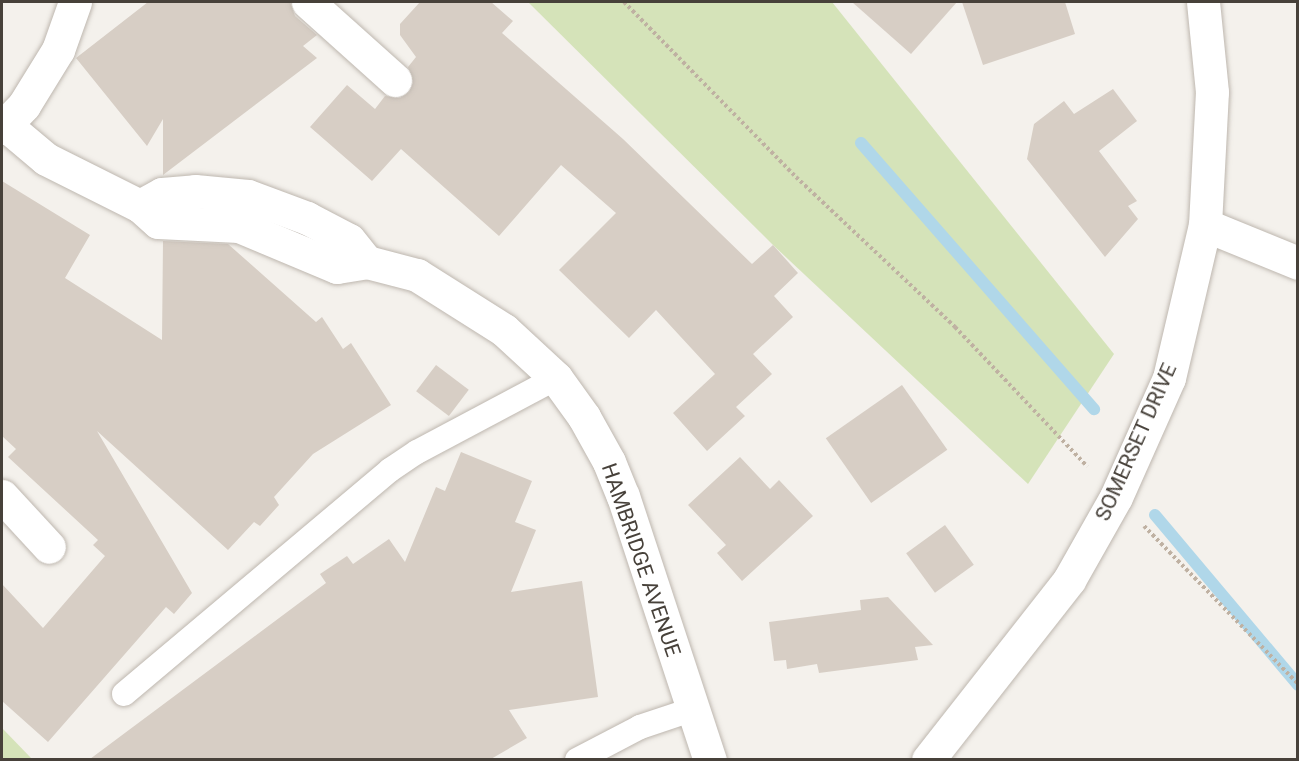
<!DOCTYPE html>
<html>
<head>
<meta charset="utf-8">
<style>
  body { margin:0 }
  #map { position:relative; width:1299px; height:761px; overflow:hidden; background:#f4f1ec; font-family:Roboto,sans-serif }
  div>[style] { position:absolute }
  .green>* { inset:0; background:#d5e3b9 }
  .stream>* { height:12px; margin:-6px; padding:0 6px; transform-origin:6px; border-radius:6px; background:#b0d7e9 }
  .building>* { inset:0; background:#d7cec5; transform-origin:0 0 }
  .path>* { height:4px; margin-top:-2px; transform-origin:0; background:repeating-linear-gradient(90deg,#bfb1a2 0 3px,transparent 0 6px) }
  .roads { filter:drop-shadow(0 0 2px #beb7af) drop-shadow(0 0 2px #beb7af) }
  .service>* { height:24px; margin:-12px; padding:0 12px; transform-origin:12px; border-radius:12px; background:#fff }
  .minor>* { height:33px; margin:-16.5px; padding:0 16.5px; transform-origin:16.5px; border-radius:16.5px; background:#fff }
  span { translate:-50% -50%; white-space:nowrap; text-align:center; line-height:1.15; -webkit-text-stroke:4.5px #fff; paint-order:stroke }
  .street-label { font-size:21px; color:#47413a }
  .frame { position:absolute; inset:0; border:3px solid #47413a; pointer-events:none }
</style>
</head>
<body>
<div id="map">
  <div class="green">
    <div style="clip-path:polygon(528px 2px,832px 2px,1114px 354px,1028px 484px,773px 245px)"></div>
    <div style="clip-path:polygon(2px 728px,32px 759px,2px 759px)"></div>
  </div>
  <div class="stream">
    <div style="left:861px;top:143px;width:354px;rotate:48.8deg"></div>
    <div style="left:1155px;top:515px;width:222px;rotate:49.9deg"></div>
  </div>
  <div class="building">
    <div style="clip-path:polygon(148px 2px,290px 2px,295px 16px,317px 35px,303px 46px,317px 58px,163px 175px,163px 119px,147px 146px,76px 58px)"></div>
    <div style="clip-path:polygon(420px 2px,491px 2px,513px 21px,502px 33px,623px 139px,752px 264px,773px 245px,798px 273px,774px 296px,793px 317px,753px 354px,772px 374px,736px 407px,745px 416px,707px 451px,673px 413px,715px 374px,656px 310px,629px 338px,559px 270px,616px 213px,561px 165px,499px 236px,401px 149px,372px 181px,310px 127px,347px 85px,375px 109px,385px 96px,400px 98px,409px 92px,413px 83px,408px 67px,416px 57px,400px 35px,400px 24px)"></div>
    <div style="clip-path:polygon(852px 2px,957px 2px,911px 54px)"></div>
    <div style="clip-path:polygon(962px 2px,1065px 2px,1075px 34px,983px 65px)"></div>
    <div style="clip-path:polygon(1113px 89px,1137px 121px,1099px 151px,1137px 201px,1128px 206px,1138px 219px,1105px 257px,1027px 159px,1034px 124px,1064px 101px,1074px 114px)"></div>
    <div style="clip-path:polygon(2px 181px,90px 235px,65px 278px,162px 340px,163px 241px,228px 244px,316px 322px,322px 317px,343px 349px,351px 343px,391px 405px,313px 454px,274px 497px,279px 505px,260px 526px,254px 522px,228px 550px,97px 431px,192px 593px,174px 614px,166px 607px,48px 742px,2px 701px,2px 584px,43px 628px,105px 556px,93px 545px,98px 540px,8px 457px,16px 449px,2px 436px)"></div>
    <div style="left:436px;top:365px;width:41px;height:33px;rotate:37deg"></div>
    <div style="left:902px;top:385px;width:79px;height:93px;rotate:55deg"></div>
    <div style="clip-path:polygon(461px 452px,532px 481px,515px 522px,536px 530px,511px 592px,582px 581px,598px 697px,509px 710px,527px 738px,491px 759px,90px 759px,326px 583px,320px 574px,347px 556px,353px 564px,389px 539px,405px 562px,436px 487px,445px 491px)"></div>
    <div style="clip-path:polygon(740px 457px,770px 489px,779px 480px,813px 516px,742px 581px,717px 553px,726px 545px,688px 505px)"></div>
    <div style="left:945px;top:525px;width:49px;height:48px;rotate:54deg"></div>
    <div style="clip-path:polygon(888px 597px,933px 645px,915px 647px,918px 660px,819px 673px,817px 664px,787px 669px,786px 660px,774px 661px,769px 622px,861px 610px,860px 600px)"></div>
  </div>
  <div class="path">
    <div style="left:624px;top:2px;width:245px;rotate:45.5deg"></div>
    <div style="left:796px;top:177px;width:219px;rotate:43.3deg"></div>
    <div style="left:955px;top:327px;width:192px;rotate:46.5deg"></div>
    <div style="left:1144px;top:526px;width:221px;rotate:45.7deg"></div>
  </div>
  <div class="roads">
    <div class="service">
      <div style="left:124px;top:694px;width:348px;rotate:-40.1deg"></div>
      <div style="left:390px;top:470px;width:32px;rotate:-34deg"></div>
      <div style="left:417px;top:452px;width:157px;rotate:-28deg"></div>
      <div style="left:577px;top:760px;width:71px;rotate:-27.6deg"></div>
      <div style="left:640px;top:727px;width:54px;rotate:-18.4deg"></div>
    </div>
    <div class="minor">
      <div style="left:308px;top:2px;width:117px;rotate:41.9deg"></div>
      <div style="left:2px;top:122px;width:57px;rotate:40.1deg"></div>
      <div style="left:46px;top:159px;width:105px;rotate:26.6deg"></div>
      <div style="left:140px;top:206px;width:24px;rotate:42deg"></div>
      <div style="left:158px;top:222px;width:81px;rotate:2.8deg"></div>
      <div style="left:239px;top:226px;width:106px;rotate:22.7deg"></div>
      <div style="left:337px;top:267px;width:30px;rotate:-9deg"></div>
      <div style="left:367px;top:262px;width:52px;rotate:14.6deg"></div>
      <div style="left:417px;top:275px;width:103px;rotate:32.3deg"></div>
      <div style="left:504px;top:330px;width:71px;rotate:42.7deg"></div>
      <div style="left:556px;top:378px;width:48px;rotate:54.3deg"></div>
      <div style="left:584px;top:417px;width:51px;rotate:60.9deg"></div>
      <div style="left:609px;top:462px;width:37px;rotate:68deg"></div>
      <div style="left:623px;top:496px;width:278px;rotate:71.8deg"></div>
      <div style="left:2px;top:128px;width:32px;rotate:-46deg"></div>
      <div style="left:24px;top:105px;width:65px;rotate:-58.3deg"></div>
      <div style="left:58px;top:50px;width:51px;rotate:-70.5deg"></div>
      <div style="left:140px;top:206px;width:25px;rotate:-29deg"></div>
      <div style="left:162px;top:194px;width:33px;rotate:-5deg"></div>
      <div style="left:195px;top:191px;width:53px;rotate:5.4deg"></div>
      <div style="left:248px;top:196px;width:63px;rotate:20.4deg"></div>
      <div style="left:307px;top:218px;width:47px;rotate:27.6deg"></div>
      <div style="left:349px;top:240px;width:28px;rotate:51deg"></div>
      <div style="left:1205px;top:225px;width:100px;rotate:22.2deg"></div>
      <div style="left:2px;top:496px;width:69px;rotate:47.3deg"></div>
      <div style="left:928px;top:760px;width:229px;rotate:-51.9deg"></div>
      <div style="left:1069px;top:580px;width:95px;rotate:-60.5deg"></div>
      <div style="left:1116px;top:497px;width:130px;rotate:-66deg"></div>
      <div style="left:1169px;top:378px;width:157px;rotate:-76.8deg"></div>
      <div style="left:1205px;top:225px;width:133px;rotate:-87deg"></div>
      <div style="left:1212px;top:92px;width:90px;rotate:-95.7deg"></div>
    </div>
  </div>
  <div class="street-label">
    <span style="left:1136px;top:442px;rotate:-66deg">SOMERSET DRIVE</span>
    <span style="left:641px;top:560px;rotate:71deg">HAMBRIDGE AVENUE</span>
  </div>
  <div class="frame"></div>
</div>
</body>
</html>
